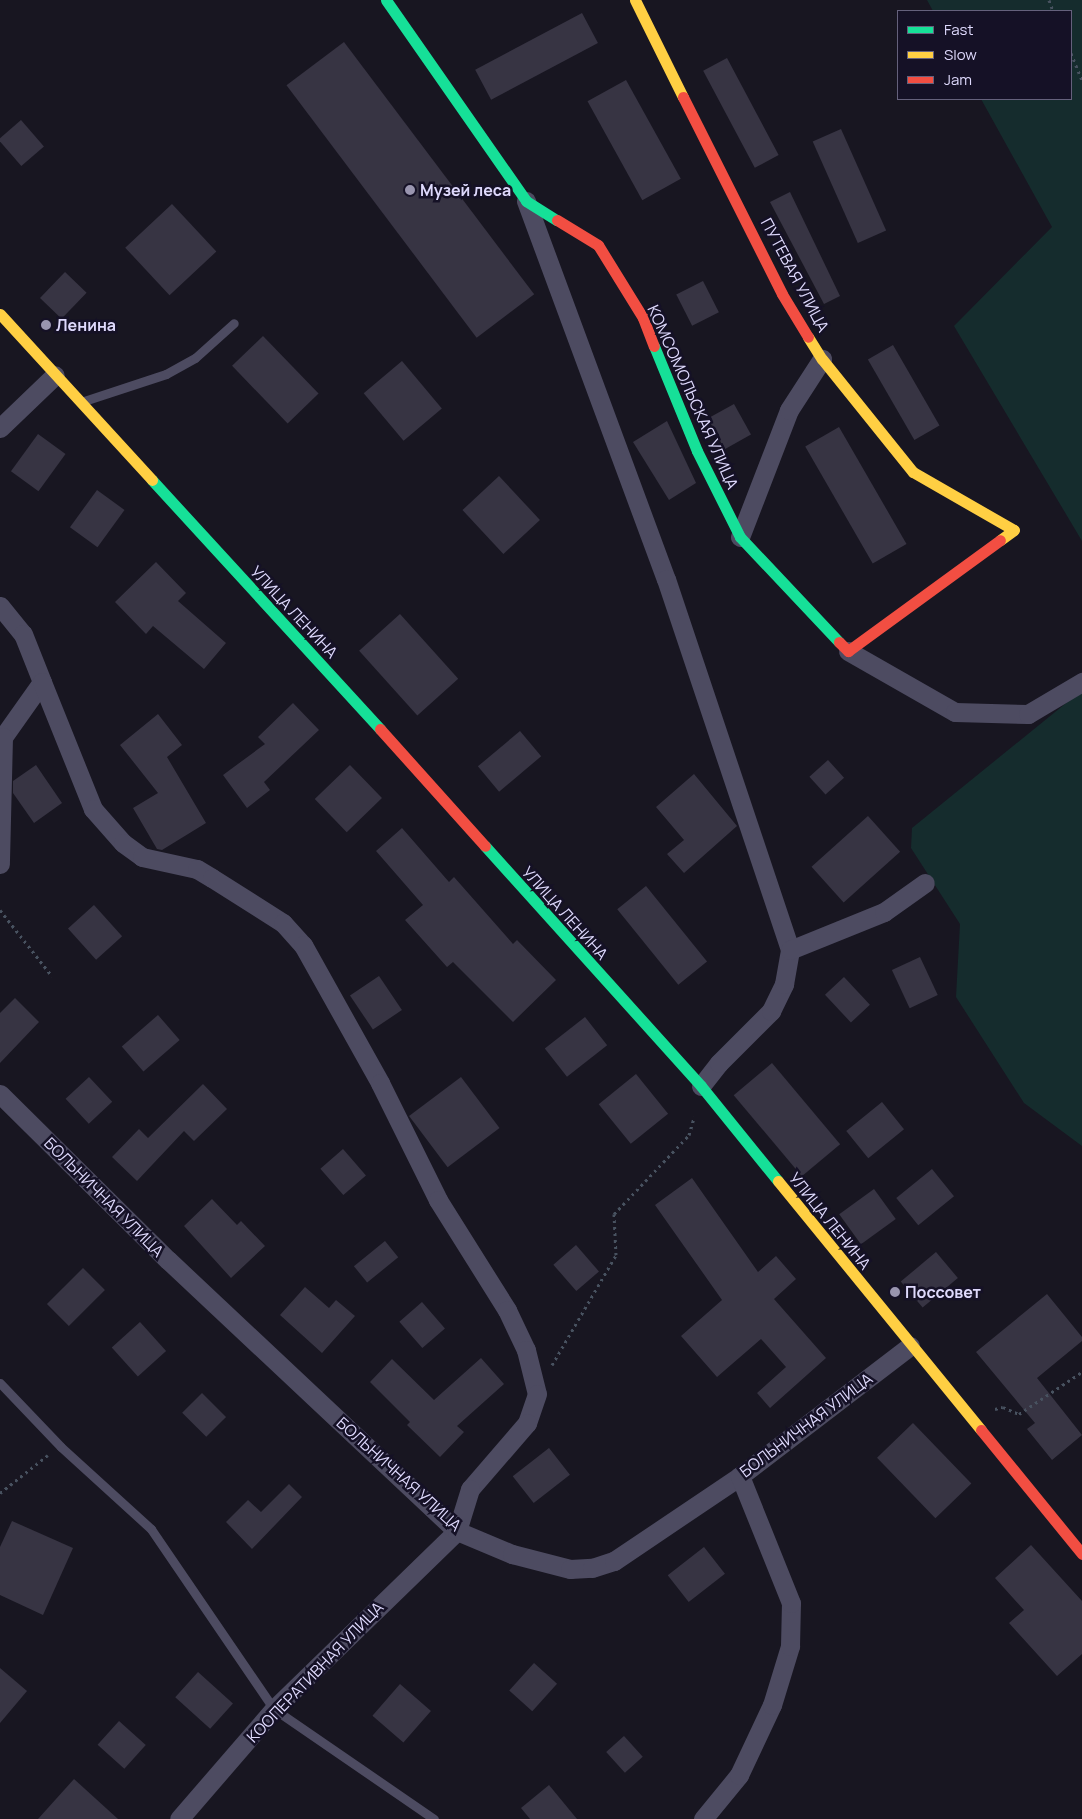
<!DOCTYPE html>
<html>
<head>
<meta charset="utf-8">
<style>
  body { margin:0 }
  #map { position:relative; width:1082px; height:1819px; overflow:hidden; background:#181621; font-family:Manrope,sans-serif }
  div>[style] { position:absolute }
  .green>* { inset:0; background:#152c2d }
  .building>* { inset:0; background:#373443; transform-origin:0 0 }
  .path>* { height:3px; margin-top:-1.5px; transform-origin:0; background:repeating-linear-gradient(90deg,#485260 0 2.5px,transparent 0 6.5px) }
  .lane>* { height:9px; margin:-4.5px; padding:0 4.5px; transform-origin:4.5px; border-radius:4.5px; background:#4d4b61 }
  .street>* { height:19px; margin:-9.5px; padding:0 9.5px; transform-origin:9.5px; border-radius:9.5px; background:#4d4b61 }
  .fast>* { height:11px; margin:-5.5px; padding:0 5.5px; transform-origin:5.5px; border-radius:5.5px; background:#16e098 }
  .slow>* { height:11px; margin:-5.5px; padding:0 5.5px; transform-origin:5.5px; border-radius:5.5px; background:#ffcf43 }
  .jam>* { height:11px; margin:-5.5px; padding:0 5.5px; transform-origin:5.5px; border-radius:5.5px; background:#f24e42 }
  .dots>* { width:14px; height:14px; translate:-50% -50%; box-sizing:border-box; border:2px solid #151126; border-radius:50% }
  span { translate:-50% -50%; white-space:nowrap; text-align:center; line-height:1.15; -webkit-text-stroke:5px #151126; paint-order:stroke }
  .poi-label { font-size:16px; color:#ded9fc; font-weight:700 }
  .left { translate:0 -50%; text-align:left }
  .street-label { font-size:16px; color:#ded9fc }
  .legend { position:absolute; left:897px; top:10px; width:175px; height:90px; box-sizing:border-box; background:#151126; border:1px solid #65617c; margin:0; padding:6px 9px; list-style:none; font-size:15px; color:#ded9fc }
  .legend li { display:flex; align-items:center; gap:10px; height:25px }
  .legend b { width:25px; border:1px solid #65617c }
</style>
</head>
<body>
<div id="map">
  <div class="green">
    <div style="clip-path:polygon(927px 0,1082px 0,1082px 541px,954px 326px,1052px 227px,981px 99px,1071px 99px,1071px 11px,933px 11px)"></div>
    <div style="clip-path:polygon(1081px 691px,1082px 692px,1082px 1146px,1024px 1103px,956px 997px,960px 924px,911px 848px,912px 828px)"></div>
  </div>
  <div class="building">
    <div style="left:582px;top:13px;width:34px;height:121px;rotate:62deg"></div>
    <div style="left:344px;top:42px;width:316px;height:72px;rotate:53deg"></div>
    <div style="left:727px;top:58px;width:110px;height:27px;rotate:62deg"></div>
    <div style="left:626px;top:80px;width:113px;height:44px;rotate:61deg"></div>
    <div style="left:21px;top:120px;width:35px;height:30px;rotate:49deg"></div>
    <div style="left:841px;top:129px;width:111px;height:31px;rotate:66deg"></div>
    <div style="clip-path:polygon(790px 192px,840px 296px,824px 304px,770px 202px)"></div>
    <div style="left:172px;top:204px;width:65px;height:64px;rotate:47deg"></div>
    <div style="left:65px;top:272px;width:30px;height:36px;rotate:44deg"></div>
    <div style="left:703px;top:281px;width:35px;height:30px;rotate:63deg"></div>
    <div style="left:263px;top:336px;width:80px;height:43px;rotate:46deg"></div>
    <div style="left:893px;top:345px;width:93px;height:29px;rotate:60deg"></div>
    <div style="left:402px;top:361px;width:62px;height:50px;rotate:50deg"></div>
    <div style="left:734px;top:404px;width:35px;height:30px;rotate:61deg"></div>
    <div style="clip-path:polygon(667px 421px,696px 483px,669px 500px,633px 442px)"></div>
    <div style="left:839px;top:427px;width:135px;height:39px;rotate:60deg"></div>
    <div style="left:38px;top:434px;width:34px;height:46px;rotate:36deg"></div>
    <div style="left:499px;top:476px;width:60px;height:50px;rotate:47deg"></div>
    <div style="left:97px;top:490px;width:34px;height:46px;rotate:36deg"></div>
    <div style="clip-path:polygon(156px 562px,186px 593px,178px 601px,226px 643px,204px 669px,153px 626px,146px 634px,115px 602px)"></div>
    <div style="left:400px;top:614px;width:87px;height:55px;rotate:48deg"></div>
    <div style="clip-path:polygon(293px 703px,319px 730px,264px 782px,270px 790px,247px 808px,223px 775px,265px 744px,258px 737px)"></div>
    <div style="clip-path:polygon(158px 714px,182px 745px,167px 757px,206px 823px,162px 850px,157px 849px,133px 808px,158px 793px,120px 745px)"></div>
    <div style="left:520px;top:731px;width:33px;height:55px;rotate:50deg"></div>
    <div style="left:828px;top:760px;width:24px;height:25px;rotate:48deg"></div>
    <div style="clip-path:polygon(36px 765px,62px 803px,34px 823px,13px 793px,13px 781px)"></div>
    <div style="left:350px;top:765px;width:46px;height:49px;rotate:46deg"></div>
    <div style="clip-path:polygon(694px 774px,737px 826px,684px 873px,667px 854px,684px 840px,656px 807px)"></div>
    <div style="left:868px;top:816px;width:48px;height:76px;rotate:48deg"></div>
    <div style="clip-path:polygon(402px 828px,449px 882px,454px 877px,513px 944px,517px 940px,556px 980px,513px 1022px,453px 962px,447px 967px,405px 920px,423px 905px,376px 851px)"></div>
    <div style="left:646px;top:886px;width:97px;height:37px;rotate:51deg"></div>
    <div style="left:94px;top:905px;width:42px;height:35px;rotate:48deg"></div>
    <div style="left:920px;top:957px;width:42px;height:31px;rotate:65deg"></div>
    <div style="left:379px;top:976px;width:41px;height:35px;rotate:56deg"></div>
    <div style="left:844px;top:977px;width:38px;height:26px;rotate:47deg"></div>
    <div style="clip-path:polygon(15px 998px,39px 1022px,0 1063px,0 1013px)"></div>
    <div style="left:158px;top:1015px;width:33px;height:48px;rotate:49deg"></div>
    <div style="left:585px;top:1017px;width:36px;height:51px;rotate:52deg"></div>
    <div style="left:772px;top:1063px;width:106px;height:50px;rotate:50deg"></div>
    <div style="left:636px;top:1074px;width:51px;height:48px;rotate:51deg"></div>
    <div style="left:89px;top:1077px;width:34px;height:32px;rotate:47deg"></div>
    <div style="left:461px;top:1077px;width:64px;height:65px;rotate:53deg"></div>
    <div style="clip-path:polygon(203px 1084px,227px 1109px,194px 1141px,184px 1131px,137px 1181px,112px 1157px,139px 1129px,148px 1138px)"></div>
    <div style="left:882px;top:1102px;width:35px;height:46px;rotate:51deg"></div>
    <div style="left:343px;top:1149px;width:35px;height:30px;rotate:49deg"></div>
    <div style="left:932px;top:1169px;width:35px;height:46px;rotate:51deg"></div>
    <div style="clip-path:polygon(692px 1178px,758px 1272px,776px 1256px,796px 1279px,774px 1299px,826px 1358px,770px 1408px,757px 1393px,786px 1367px,761px 1339px,717px 1377px,681px 1336px,722px 1300px,655px 1205px)"></div>
    <div style="left:874px;top:1189px;width:37px;height:43px;rotate:54deg"></div>
    <div style="clip-path:polygon(212px 1199px,237px 1225px,241px 1221px,265px 1246px,231px 1278px,184px 1226px)"></div>
    <div style="left:385px;top:1241px;width:21px;height:40px;rotate:51deg"></div>
    <div style="left:576px;top:1245px;width:35px;height:30px;rotate:49deg"></div>
    <div style="left:936px;top:1252px;width:34px;height:46px;rotate:50deg"></div>
    <div style="left:83px;top:1268px;width:31px;height:51px;rotate:45deg"></div>
    <div style="clip-path:polygon(305px 1287px,329px 1308px,336px 1300px,355px 1316px,322px 1353px,280px 1315px)"></div>
    <div style="clip-path:polygon(1047px 1294px,1082px 1337px,1082px 1341px,1037px 1378px,1082px 1435px,1052px 1460px,1027px 1429px,1035px 1423px,976px 1352px)"></div>
    <div style="left:422px;top:1302px;width:35px;height:30px;rotate:49deg"></div>
    <div style="left:140px;top:1322px;width:39px;height:38px;rotate:48deg"></div>
    <div style="clip-path:polygon(481px 1358px,504px 1384px,457px 1426px,464px 1432px,440px 1457px,407px 1425px,410px 1422px,370px 1382px,392px 1359px,434px 1400px)"></div>
    <div style="left:202px;top:1393px;width:34px;height:28px;rotate:45deg"></div>
    <div style="left:913px;top:1423px;width:84px;height:50px;rotate:46deg"></div>
    <div style="left:549px;top:1448px;width:34px;height:46px;rotate:52deg"></div>
    <div style="clip-path:polygon(289px 1484px,302px 1497px,252px 1549px,226px 1522px,248px 1500px,261px 1512px)"></div>
    <div style="clip-path:polygon(12px 1521px,73px 1548px,43px 1615px,0 1595px,0 1547px)"></div>
    <div style="clip-path:polygon(1031px 1545px,1082px 1601px,1082px 1654px,1057px 1676px,1009px 1623px,1024px 1610px,995px 1578px)"></div>
    <div style="left:704px;top:1547px;width:34px;height:46px;rotate:52deg"></div>
    <div style="left:534px;top:1663px;width:31px;height:37px;rotate:42deg"></div>
    <div style="clip-path:polygon(0 1668px,27px 1691px,0 1723px)"></div>
    <div style="left:198px;top:1672px;width:47px;height:34px;rotate:42deg"></div>
    <div style="left:400px;top:1684px;width:41px;height:42px;rotate:41deg"></div>
    <div style="left:119px;top:1721px;width:36px;height:32px;rotate:42deg"></div>
    <div style="left:624px;top:1736px;width:28px;height:24px;rotate:48deg"></div>
    <div style="clip-path:polygon(74px 1779px,118px 1819px,38px 1819px)"></div>
    <div style="clip-path:polygon(549px 1785px,577px 1819px,530px 1819px,521px 1808px)"></div>
  </div>
  <div class="path">
    <div style="left:1049px;top:0;width:12px;rotate:70deg"></div>
    <div style="left:1071px;top:53px;width:29px;rotate:68deg"></div>
    <div style="left:0;top:910px;width:84px;rotate:51.8deg"></div>
    <div style="left:552px;top:1365px;width:127px;rotate:-59.8deg"></div>
    <div style="left:616px;top:1255px;width:41px;rotate:-92.8deg"></div>
    <div style="left:614px;top:1214px;width:109px;rotate:-46.5deg"></div>
    <div style="left:689px;top:1135px;width:19px;rotate:-74deg"></div>
    <div style="left:995px;top:1409px;width:8px;rotate:-14deg"></div>
    <div style="left:1003px;top:1407px;width:17px;rotate:24deg"></div>
    <div style="left:1019px;top:1414px;width:76px;rotate:-33.7deg"></div>
    <div style="left:0;top:1493px;width:61px;rotate:-38.4deg"></div>
  </div>
  <div class="lane">
    <div style="left:84px;top:401px;width:86px;rotate:-18.2deg"></div>
    <div style="left:166px;top:374px;width:33px;rotate:-29deg"></div>
    <div style="left:195px;top:358px;width:52px;rotate:-41.9deg"></div>
    <div style="left:0;top:1383px;width:88px;rotate:46.4deg"></div>
    <div style="left:61px;top:1447px;width:122px;rotate:42.3deg"></div>
    <div style="left:151px;top:1529px;width:218px;rotate:55.7deg"></div>
    <div style="left:274px;top:1709px;width:194px;rotate:34.5deg"></div>
  </div>
  <div class="street">
    <div style="left:526px;top:201px;width:403px;rotate:69.7deg"></div>
    <div style="left:666px;top:579px;width:391px;rotate:71.5deg"></div>
    <div style="left:0;top:428px;width:76px;rotate:-43.9deg"></div>
    <div style="left:740px;top:537px;width:136px;rotate:-68.9deg"></div>
    <div style="left:789px;top:410px;width:61px;rotate:-57.1deg"></div>
    <div style="left:0;top:606px;width:36px;rotate:51deg"></div>
    <div style="left:23px;top:634px;width:52px;rotate:68.4deg"></div>
    <div style="left:42px;top:682px;width:67px;rotate:125.3deg"></div>
    <div style="left:3px;top:737px;width:127px;rotate:91.4deg"></div>
    <div style="left:848px;top:651px;width:123px;rotate:29.7deg"></div>
    <div style="left:955px;top:712px;width:73px;rotate:1.6deg"></div>
    <div style="left:1028px;top:714px;width:63px;rotate:-30.7deg"></div>
    <div style="left:42px;top:682px;width:137px;rotate:68.1deg"></div>
    <div style="left:93px;top:809px;width:45px;rotate:48.6deg"></div>
    <div style="left:123px;top:843px;width:24px;rotate:36deg"></div>
    <div style="left:142px;top:857px;width:56px;rotate:12.3deg"></div>
    <div style="left:197px;top:869px;width:17px;rotate:31deg"></div>
    <div style="left:212px;top:878px;width:84px;rotate:32.4deg"></div>
    <div style="left:283px;top:923px;width:30px;rotate:48deg"></div>
    <div style="left:303px;top:945px;width:158px;rotate:60.8deg"></div>
    <div style="left:380px;top:1083px;width:131px;rotate:63.6deg"></div>
    <div style="left:438px;top:1200px;width:130px;rotate:57.9deg"></div>
    <div style="left:507px;top:1310px;width:44px;rotate:64.6deg"></div>
    <div style="left:526px;top:1350px;width:45px;rotate:76deg"></div>
    <div style="left:537px;top:1394px;width:31px;rotate:109deg"></div>
    <div style="left:527px;top:1423px;width:87px;rotate:130.8deg"></div>
    <div style="left:470px;top:1489px;width:44px;rotate:107.2deg"></div>
    <div style="left:457px;top:1531px;width:255px;rotate:135.8deg"></div>
    <div style="left:274px;top:1709px;width:145px;rotate:130.8deg"></div>
    <div style="left:701px;top:1086px;width:29px;rotate:-52deg"></div>
    <div style="left:719px;top:1063px;width:74px;rotate:-45deg"></div>
    <div style="left:771px;top:1011px;width:30px;rotate:-64deg"></div>
    <div style="left:784px;top:984px;width:35px;rotate:-80deg"></div>
    <div style="left:790px;top:950px;width:101px;rotate:-22deg"></div>
    <div style="left:884px;top:912px;width:50px;rotate:-35.3deg"></div>
    <div style="left:0;top:1094px;width:236px;rotate:44.7deg"></div>
    <div style="left:168px;top:1260px;width:396px;rotate:43.2deg"></div>
    <div style="left:457px;top:1531px;width:60px;rotate:22.7deg"></div>
    <div style="left:512px;top:1554px;width:60px;rotate:14.5deg"></div>
    <div style="left:570px;top:1569px;width:22px;rotate:-3deg"></div>
    <div style="left:592px;top:1568px;width:23px;rotate:-18deg"></div>
    <div style="left:614px;top:1561px;width:152px;rotate:-34deg"></div>
    <div style="left:740px;top:1476px;width:214px;rotate:-37.4deg"></div>
    <div style="left:703px;top:1819px;width:57px;rotate:-50.7deg"></div>
    <div style="left:739px;top:1775px;width:77px;rotate:-64.8deg"></div>
    <div style="left:772px;top:1705px;width:62px;rotate:-73deg"></div>
    <div style="left:790px;top:1646px;width:43px;rotate:-88.7deg"></div>
    <div style="left:791px;top:1603px;width:137px;rotate:-111.9deg"></div>
  </div>
  <div class="fast">
    <div style="left:386px;top:0;width:245px;rotate:55.1deg"></div>
    <div style="left:526px;top:201px;width:36px;rotate:32deg"></div>
    <div style="left:654px;top:346px;width:113px;rotate:67.7deg"></div>
    <div style="left:697px;top:451px;width:96px;rotate:63.4deg"></div>
    <div style="left:740px;top:537px;width:144px;rotate:46.7deg"></div>
    <div style="left:152px;top:480px;width:338px;rotate:47.5deg"></div>
    <div style="left:485px;top:846px;width:323px;rotate:48deg"></div>
    <div style="left:701px;top:1086px;width:122px;rotate:51deg"></div>
  </div>
  <div class="slow">
    <div style="left:635px;top:0;width:108px;rotate:63.7deg"></div>
    <div style="left:0;top:314px;width:225px;rotate:47.5deg"></div>
    <div style="left:808px;top:337px;width:26px;rotate:58deg"></div>
    <div style="left:822px;top:359px;width:145px;rotate:51.2deg"></div>
    <div style="left:913px;top:472px;width:116px;rotate:29.9deg"></div>
    <div style="left:1014px;top:530px;width:17px;rotate:144deg"></div>
    <div style="left:778px;top:1181px;width:321px;rotate:50.8deg"></div>
  </div>
  <div class="jam">
    <div style="left:683px;top:97px;width:220px;rotate:63.3deg"></div>
    <div style="left:782px;top:294px;width:50px;rotate:58.8deg"></div>
    <div style="left:557px;top:220px;width:48px;rotate:31.4deg"></div>
    <div style="left:598px;top:245px;width:86px;rotate:58.3deg"></div>
    <div style="left:643px;top:318px;width:30px;rotate:69deg"></div>
    <div style="left:839px;top:642px;width:13px;rotate:45deg"></div>
    <div style="left:848px;top:651px;width:188px;rotate:-36.1deg"></div>
    <div style="left:380px;top:729px;width:157px;rotate:48.1deg"></div>
    <div style="left:981px;top:1430px;width:160px;rotate:50.8deg"></div>
  </div>
  <div class="dots">
    <div style="left:410px;top:190px;background:#9995af"></div>
    <div style="left:46px;top:325px;background:#9995af"></div>
    <div style="left:895px;top:1292px;background:#9995af"></div>
  </div>
  <div class="poi-label">
    <span class="left" style="left:420px;top:190px">Музей леса</span>
    <span class="left" style="left:56px;top:325px">Ленина</span>
    <span class="left" style="left:905px;top:1292px">Поссовет</span>
  </div>
  <div class="street-label">
    <span style="left:795px;top:275px;rotate:62deg">ПУТЕВАЯ УЛИЦА</span>
    <span style="left:693px;top:397px;rotate:66deg">КОМСОМОЛЬСКАЯ УЛИЦА</span>
    <span style="left:294px;top:612px;rotate:47deg">УЛИЦА ЛЕНИНА</span>
    <span style="left:565px;top:913px;rotate:48deg">УЛИЦА ЛЕНИНА</span>
    <span style="left:104px;top:1197px;rotate:45deg">БОЛЬНИЧНАЯ УЛИЦА</span>
    <span style="left:830px;top:1221px;rotate:51deg">УЛИЦА ЛЕНИНА</span>
    <span style="left:806px;top:1425px;rotate:-37deg">БОЛЬНИЧНАЯ УЛИЦА</span>
    <span style="left:399px;top:1474px;rotate:42deg">БОЛЬНИЧНАЯ УЛИЦА</span>
    <span style="left:315px;top:1672px;rotate:-46deg">КООПЕРАТИВНАЯ УЛИЦА</span>
  </div>
  <ul class="legend">
  <li><b style="height:6px;background:#16e098"></b>Fast</li>
  <li><b style="height:6px;background:#ffcf43"></b>Slow</li>
  <li><b style="height:6px;background:#f24e42"></b>Jam</li>
  </ul>
</div>
</body>
</html>
